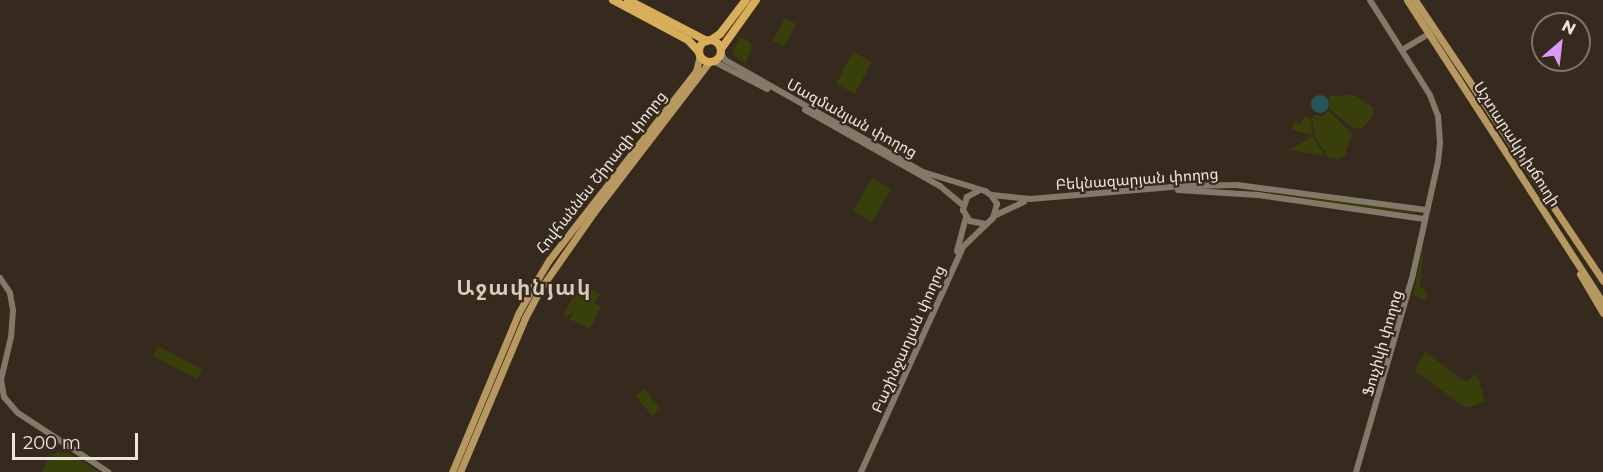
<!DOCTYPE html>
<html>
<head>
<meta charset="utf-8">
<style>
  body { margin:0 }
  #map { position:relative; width:1603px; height:472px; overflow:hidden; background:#352a1d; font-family:Montserrat,"Noto Sans Armenian",sans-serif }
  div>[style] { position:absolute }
  .green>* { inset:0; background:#393f0b; transform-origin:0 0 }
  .water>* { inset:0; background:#275456 }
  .round { border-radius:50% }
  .secondary>* { height:6px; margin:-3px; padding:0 3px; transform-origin:3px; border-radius:3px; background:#847868 }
  .primary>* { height:7px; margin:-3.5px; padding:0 3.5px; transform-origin:3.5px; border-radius:3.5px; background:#b69860 }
  .highway>* { height:8px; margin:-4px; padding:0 4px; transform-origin:4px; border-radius:4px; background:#d8ae5b }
  .highway>.ring { margin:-4px; padding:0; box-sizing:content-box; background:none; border:8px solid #d8ae5b; border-radius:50% }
  span { translate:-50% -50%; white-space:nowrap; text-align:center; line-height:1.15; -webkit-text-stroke:4.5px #352a1d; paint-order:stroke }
  .street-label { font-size:15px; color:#ede6de }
  .district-label { font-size:21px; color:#d8cbba; font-weight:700; letter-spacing:1.5px }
  .north { position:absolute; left:1531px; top:12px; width:60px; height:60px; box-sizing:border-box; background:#352a1d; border:2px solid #7f756a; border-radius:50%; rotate:28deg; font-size:16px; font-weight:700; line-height:24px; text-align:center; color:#ede6de }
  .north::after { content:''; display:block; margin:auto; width:21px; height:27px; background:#db99f5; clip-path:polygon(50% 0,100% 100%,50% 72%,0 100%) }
  .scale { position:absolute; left:12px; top:433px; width:126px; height:27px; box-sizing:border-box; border:3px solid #ede6de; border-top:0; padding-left:8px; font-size:18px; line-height:21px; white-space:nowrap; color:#ede6de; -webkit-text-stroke:4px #352a1d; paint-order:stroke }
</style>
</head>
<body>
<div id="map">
  <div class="green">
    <div style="left:785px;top:18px;width:13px;height:26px;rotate:29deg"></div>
    <div style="clip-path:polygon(740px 36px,752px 44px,746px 64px,734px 56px,733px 52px)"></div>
    <div style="left:853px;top:52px;width:21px;height:36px;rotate:28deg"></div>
    <div style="clip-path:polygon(1354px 95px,1373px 107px,1373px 115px,1362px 128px,1352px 128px,1330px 109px,1329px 96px)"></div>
    <div style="clip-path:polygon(1329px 111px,1352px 134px,1345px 155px,1337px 159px,1328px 157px,1315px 137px,1312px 119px,1314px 115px,1322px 116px)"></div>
    <div style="clip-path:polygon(1304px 116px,1311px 118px,1312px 135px,1292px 130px,1293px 122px,1301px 124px)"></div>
    <div style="clip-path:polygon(1312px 136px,1325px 156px,1290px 150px,1309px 138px)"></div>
    <div style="left:872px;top:178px;width:22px;height:38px;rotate:30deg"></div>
    <div style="clip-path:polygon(1235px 189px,1419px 211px,1421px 214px,1299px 200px)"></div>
    <div style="clip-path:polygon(1424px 243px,1420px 287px,1427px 292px,1425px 300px,1413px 295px)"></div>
    <div style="clip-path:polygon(583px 285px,600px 294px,595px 303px,601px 307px,590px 329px,570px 319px,573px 314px,570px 313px,567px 317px,564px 315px,575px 293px,578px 294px)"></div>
    <div style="left:158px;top:346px;width:50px;height:11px;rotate:28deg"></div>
    <div style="clip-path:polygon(1425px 352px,1464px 381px,1469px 381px,1474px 374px,1478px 377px,1485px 402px,1466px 408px,1415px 371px)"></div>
    <div style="left:644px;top:389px;width:26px;height:11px;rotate:50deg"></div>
    <div style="clip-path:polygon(57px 452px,69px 453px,99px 472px,42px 472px,49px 457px)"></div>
  </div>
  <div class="water">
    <div class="round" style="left:1311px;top:95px;width:18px;height:18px"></div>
  </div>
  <div class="secondary">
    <div style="left:1402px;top:50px;width:33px;rotate:-31deg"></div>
    <div style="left:721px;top:53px;width:8px;rotate:60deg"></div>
    <div style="left:725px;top:60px;width:227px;rotate:29.5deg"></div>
    <div style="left:923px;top:172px;width:65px;rotate:17deg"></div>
    <div style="left:985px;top:191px;width:7px;rotate:34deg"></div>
    <div style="left:991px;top:195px;width:11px;rotate:56deg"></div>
    <div style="left:997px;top:204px;width:15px;rotate:106deg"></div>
    <div style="left:993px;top:218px;width:42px;rotate:136deg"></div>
    <div style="left:963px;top:247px;width:10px;rotate:114deg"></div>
    <div style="left:959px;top:256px;width:237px;rotate:114.4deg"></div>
    <div style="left:715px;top:62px;width:59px;rotate:27.4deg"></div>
    <div style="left:805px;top:110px;width:155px;rotate:29.4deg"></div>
    <div style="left:940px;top:186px;width:30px;rotate:40deg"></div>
    <div style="left:980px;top:190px;width:15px;rotate:152deg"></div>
    <div style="left:967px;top:197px;width:14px;rotate:107deg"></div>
    <div style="left:963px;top:210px;width:13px;rotate:58deg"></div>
    <div style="left:970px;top:221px;width:16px;rotate:11deg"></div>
    <div style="left:1178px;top:190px;width:80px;rotate:3.6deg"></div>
    <div style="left:1258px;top:195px;width:168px;rotate:8.2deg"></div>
    <div style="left:992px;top:195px;width:38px;rotate:6deg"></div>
    <div style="left:1030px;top:199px;width:157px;rotate:-4.8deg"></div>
    <div style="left:1186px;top:186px;width:51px;rotate:-1.1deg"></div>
    <div style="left:1237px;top:185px;width:191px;rotate:7.5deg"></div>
    <div style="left:996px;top:215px;width:31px;rotate:-25deg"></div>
    <div style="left:957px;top:251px;width:35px;rotate:-75deg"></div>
    <div style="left:0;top:278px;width:18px;rotate:56deg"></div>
    <div style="left:10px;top:293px;width:17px;rotate:80deg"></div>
    <div style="left:13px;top:310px;width:27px;rotate:94deg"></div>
    <div style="left:11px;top:337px;width:44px;rotate:103.1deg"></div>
    <div style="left:1px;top:380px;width:17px;rotate:80deg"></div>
    <div style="left:4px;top:397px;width:21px;rotate:49deg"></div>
    <div style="left:18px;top:413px;width:108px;rotate:33.2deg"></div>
    <div style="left:1356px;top:472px;width:206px;rotate:-73.9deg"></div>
    <div style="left:1413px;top:274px;width:115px;rotate:-77.4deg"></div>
    <div style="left:1438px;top:162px;width:19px;rotate:-84deg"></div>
    <div style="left:1440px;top:143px;width:27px;rotate:-94deg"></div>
    <div style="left:1438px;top:116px;width:22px;rotate:-111deg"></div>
    <div style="left:1430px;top:95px;width:112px;rotate:-122.3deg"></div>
  </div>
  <div class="primary">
    <div style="left:1407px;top:0;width:361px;rotate:57.1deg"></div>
    <div style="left:1415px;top:0;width:338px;rotate:56.2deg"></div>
    <div style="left:1580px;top:274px;width:45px;rotate:59.5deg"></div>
    <div style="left:452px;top:472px;width:171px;rotate:-67.3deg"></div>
    <div style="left:518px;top:314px;width:33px;rotate:-61deg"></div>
    <div style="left:534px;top:285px;width:29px;rotate:-59deg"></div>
    <div style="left:549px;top:260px;width:239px;rotate:-52.1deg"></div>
    <div style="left:696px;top:71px;width:16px;rotate:-76deg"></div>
    <div style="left:460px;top:472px;width:167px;rotate:-67.1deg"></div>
    <div style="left:525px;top:318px;width:34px;rotate:-62deg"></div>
    <div style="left:541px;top:288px;width:93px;rotate:-55.1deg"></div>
    <div style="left:594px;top:212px;width:189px;rotate:-52.5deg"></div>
  </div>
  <div class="highway">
    <div style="left:613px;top:0;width:85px;rotate:28.1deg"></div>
    <div style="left:688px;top:40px;width:16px;rotate:47deg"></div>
    <div style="left:628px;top:0;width:89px;rotate:27.4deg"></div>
    <div style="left:711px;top:40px;width:11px;rotate:-34deg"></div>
    <div style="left:720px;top:34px;width:43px;rotate:-52.6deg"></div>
    <div class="ring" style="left:699px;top:40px;width:14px;height:14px"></div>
    <div style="left:721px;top:49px;width:60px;rotate:-54.5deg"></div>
  </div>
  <div class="street-label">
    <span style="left:852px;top:118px;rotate:29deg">Մազմանյան փողոց</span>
    <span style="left:1517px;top:144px;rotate:57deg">Աշտարակի խճուղի</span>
    <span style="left:601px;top:172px;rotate:-52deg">Հովհաննես Շիրազի փողոց</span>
    <span style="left:1137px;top:179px;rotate:-4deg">Բեկնազարյան փողոց</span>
    <span style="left:908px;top:339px;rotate:-66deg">Բաշինջաղյան փողոց</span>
    <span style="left:1382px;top:343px;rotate:-74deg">Ֆուչիկի փողոց</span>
  </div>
  <div class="district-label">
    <span style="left:524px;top:288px">Աջափնյակ</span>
  </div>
  <div class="north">N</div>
  <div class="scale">200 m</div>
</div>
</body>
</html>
